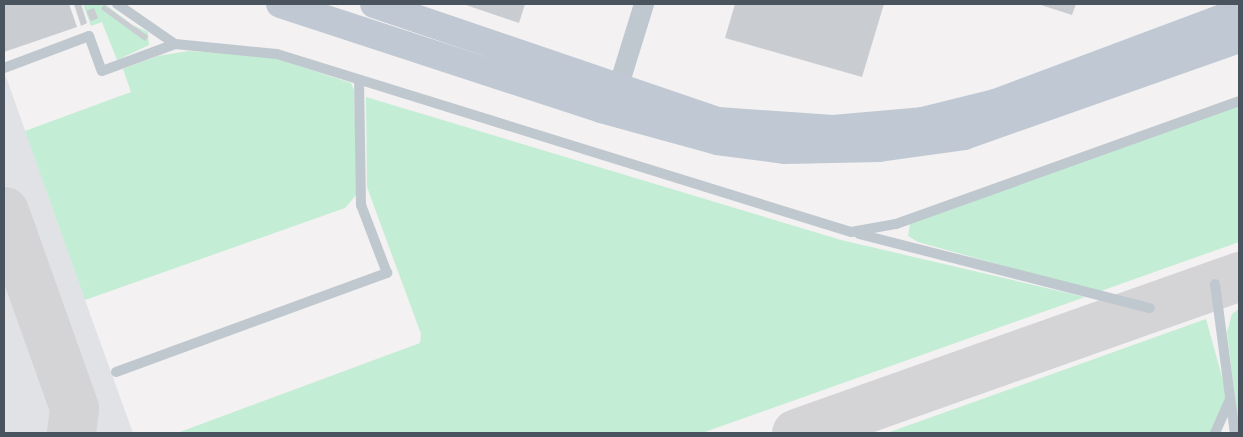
<!DOCTYPE html>
<html>
<head>
<meta charset="utf-8">
<style>
  body { margin:0 }
  #map { position:relative; width:1243px; height:437px; overflow:hidden; background:#f3f1f1; font-family:Arial,sans-serif }
  div>[style] { position:absolute }
  .airport>* { inset:0; background:#e1e2e5 }
  .green>* { inset:0; background:#c3edd4 }
  .taxiway>* { height:49px; margin:-24.5px; padding:0 24.5px; transform-origin:24.5px; border-radius:24.5px; background:#d4d4d6 }
  .building>* { inset:0; background:#c9ccd0; transform-origin:0 0 }
  .lane>* { height:10px; margin:-5px; padding:0 5px; transform-origin:5px; border-radius:5px; background:#c0c8cf }
  .street>* { height:20px; margin:-10px; padding:0 10px; transform-origin:10px; border-radius:10px; background:#c0c8cf }
  .secondary>* { height:28px; margin:-14px; padding:0 14px; transform-origin:14px; border-radius:14px; background:#c0c9d3 }
  span { translate:-50% -50%; white-space:nowrap; text-align:center; line-height:1.15; -webkit-text-stroke:4.5px #fff; paint-order:stroke }
  .frame { position:absolute; inset:0; border:5px solid #4a545e; pointer-events:none }
</style>
</head>
<body>
<div id="map">
  <div class="airport">
    <div style="clip-path:polygon(4px 71px,85px 300px,133px 433px,4px 433px)"></div>
  </div>
  <div class="green">
    <div style="clip-path:polygon(83px 4px,105px 4px,132px 25px,148px 32px,149px 45px,117px 60px,102px 22px,91px 26px)"></div>
    <div style="clip-path:polygon(188px 51px,268px 56px,351px 83px,354px 90px,357px 194px,345px 208px,85px 300px,25px 131px,131px 92px,123px 69px,158px 56px)"></div>
    <div style="clip-path:polygon(366px 97px,841px 240px,1085px 297px,702px 433px,177px 433px,420px 343px,421px 334px,367px 187px)"></div>
    <div style="clip-path:polygon(1239px 104px,1239px 242px,1098px 292px,918px 242px,908px 236px,910px 224px)"></div>
    <div style="clip-path:polygon(1239px 309px,1239px 429px,1227px 332px,1232px 314px)"></div>
    <div style="clip-path:polygon(1206px 319px,1227px 395px,1210px 433px,887px 433px)"></div>
  </div>
  <div class="taxiway">
    <div style="left:4px;top:211px;width:209px;rotate:70.4deg"></div>
    <div style="left:74px;top:408px;width:25px;rotate:97deg"></div>
    <div style="left:796px;top:433px;width:470px;rotate:-19.5deg"></div>
  </div>
  <div class="building">
    <div style="clip-path:polygon(4px 4px,69px 4px,77px 27px,4px 52px)"></div>
    <div style="clip-path:polygon(74px 4px,81px 4px,87px 23px,81px 26px)"></div>
    <div style="clip-path:polygon(463px 4px,525px 4px,519px 23px)"></div>
    <div style="clip-path:polygon(735px 4px,884px 4px,862px 77px,725px 38px)"></div>
    <div style="clip-path:polygon(1038px 4px,1076px 4px,1072px 15px)"></div>
    <div style="clip-path:polygon(104px 5px,148px 36px,145px 41px,101px 9px)"></div>
    <div style="left:94px;top:8px;width:11px;height:8px;rotate:68deg"></div>
  </div>
  <div class="lane">
    <div style="left:117px;top:4px;width:70px;rotate:34.6deg"></div>
    <div style="left:175px;top:44px;width:102px;rotate:5.6deg"></div>
    <div style="left:277px;top:54px;width:601px;rotate:17.23deg"></div>
    <div style="left:851px;top:232px;width:46px;rotate:-10.1deg"></div>
    <div style="left:896px;top:224px;width:364px;rotate:-19.7deg"></div>
    <div style="left:4px;top:68px;width:91px;rotate:-20.6deg"></div>
    <div style="left:89px;top:36px;width:37px;rotate:70deg"></div>
    <div style="left:102px;top:71px;width:78px;rotate:-20.3deg"></div>
    <div style="left:859px;top:234px;width:300px;rotate:14.3deg"></div>
    <div style="left:1215px;top:284px;width:150px;rotate:82.4deg"></div>
    <div style="left:116px;top:372px;width:289px;rotate:-20.1deg"></div>
    <div style="left:387px;top:273px;width:73px;rotate:-110.9deg"></div>
    <div style="left:361px;top:205px;width:125px;rotate:-90.9deg"></div>
    <div style="left:1215px;top:433px;width:36px;rotate:-66deg"></div>
  </div>
  <div class="street">
    <div style="left:619px;top:85px;width:85px;rotate:-72.8deg"></div>
  </div>
  <div class="secondary">
    <div style="left:280px;top:4px;width:338px;rotate:18.1deg"></div>
    <div style="left:601px;top:109px;width:120px;rotate:15.4deg"></div>
    <div style="left:717px;top:141px;width:69px;rotate:7.5deg"></div>
    <div style="left:785px;top:150px;width:94px;rotate:-1.2deg"></div>
    <div style="left:879px;top:148px;width:86px;rotate:-8deg"></div>
    <div style="left:964px;top:136px;width:292px;rotate:-19.4deg"></div>
    <div style="left:374px;top:4px;width:363px;rotate:18.8deg"></div>
    <div style="left:718px;top:121px;width:115px;rotate:4deg"></div>
    <div style="left:833px;top:129px;width:89px;rotate:-5.1deg"></div>
    <div style="left:922px;top:121px;width:75px;rotate:-13.9deg"></div>
    <div style="left:995px;top:103px;width:260px;rotate:-20.5deg"></div>
  </div>
  <div class="frame"></div>
</div>
</body>
</html>
